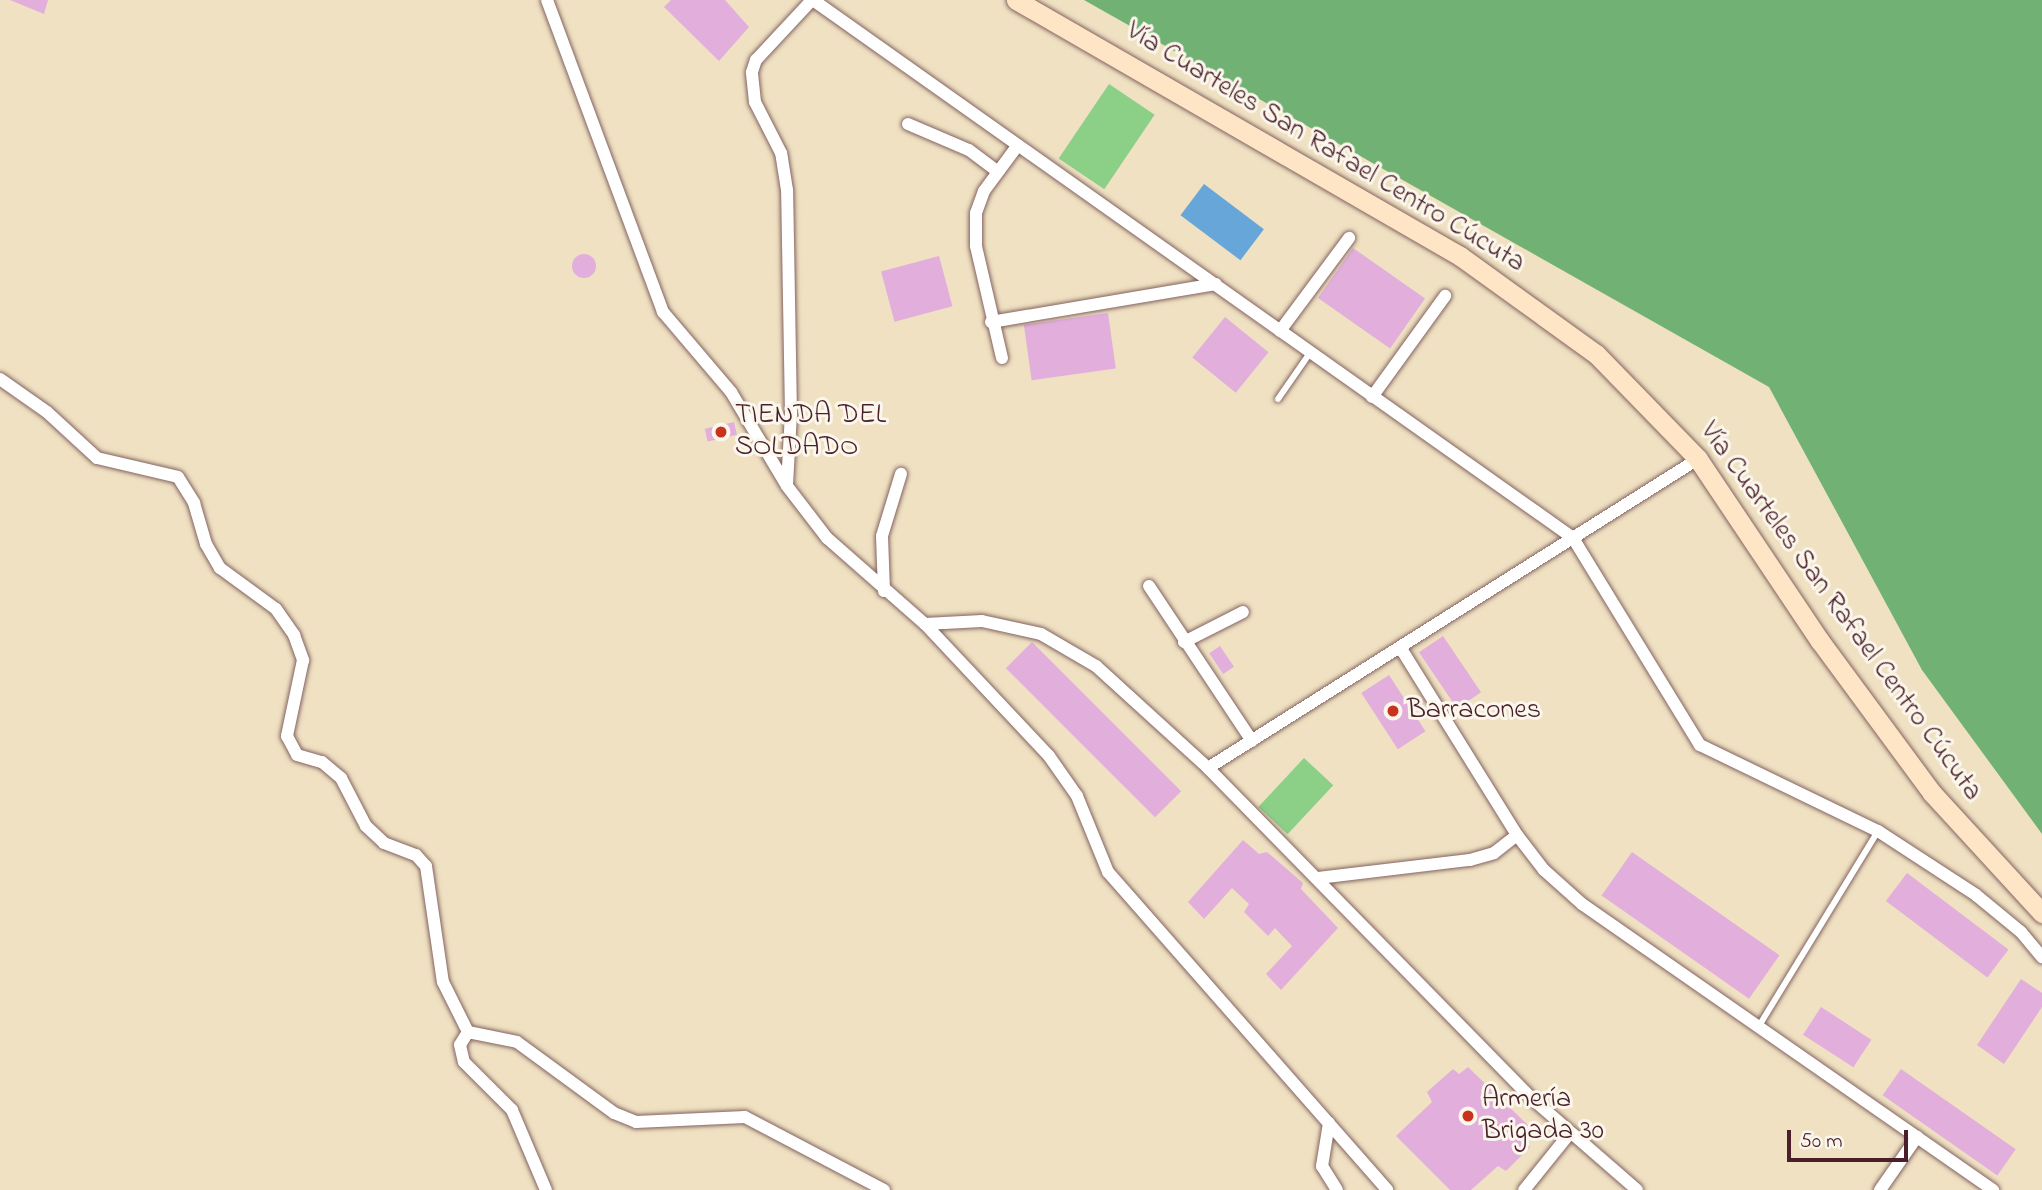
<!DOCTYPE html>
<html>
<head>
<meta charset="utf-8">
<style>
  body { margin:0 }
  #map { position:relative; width:2042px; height:1190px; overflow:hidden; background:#efe1c2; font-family:"Indie Flower",sans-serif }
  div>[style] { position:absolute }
  .green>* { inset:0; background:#8ccf87; transform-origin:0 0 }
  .forest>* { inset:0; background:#71b274 }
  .water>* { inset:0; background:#67a6d9; transform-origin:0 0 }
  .building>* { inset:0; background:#e2afdc; transform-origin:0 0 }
  .round { border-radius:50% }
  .roads { filter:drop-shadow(0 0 2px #846360) drop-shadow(0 0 2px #846360) }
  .service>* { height:6px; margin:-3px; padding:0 3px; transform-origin:3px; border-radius:3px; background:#fff }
  .minor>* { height:12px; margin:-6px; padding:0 6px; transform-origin:6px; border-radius:6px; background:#fff }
  .secondary>* { height:19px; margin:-9.5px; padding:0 9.5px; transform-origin:9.5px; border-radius:9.5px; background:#fee5c5 }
  .dots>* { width:19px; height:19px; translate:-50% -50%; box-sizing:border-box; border:4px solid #fbf7ec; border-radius:50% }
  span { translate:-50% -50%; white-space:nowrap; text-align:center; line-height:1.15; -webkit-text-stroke:6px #fbf7ec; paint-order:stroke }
  .street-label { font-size:28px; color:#4a1f2b }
  .poi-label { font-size:28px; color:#4a1f2b }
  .left { translate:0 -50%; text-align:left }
  .scale { position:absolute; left:1787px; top:1130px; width:121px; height:32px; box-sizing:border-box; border:4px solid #4a1f2b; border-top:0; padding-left:9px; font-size:21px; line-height:24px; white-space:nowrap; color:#4a1f2b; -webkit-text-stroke:5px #fbf7ec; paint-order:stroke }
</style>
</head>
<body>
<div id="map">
  <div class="green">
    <div style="left:1109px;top:84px;width:55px;height:90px;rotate:34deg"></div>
    <div style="left:1304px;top:758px;width:40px;height:67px;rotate:43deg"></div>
  </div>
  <div class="forest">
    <div style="clip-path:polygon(1084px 0,2042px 0,2042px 834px,1922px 670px,1769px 387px)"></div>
  </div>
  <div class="water">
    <div style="left:1204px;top:184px;width:75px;height:39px;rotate:37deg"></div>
  </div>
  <div class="building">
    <div style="clip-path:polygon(10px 0,48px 0,44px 14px)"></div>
    <div style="clip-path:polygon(671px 0,725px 0,749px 27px,719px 61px,664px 7px)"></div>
    <div style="left:1353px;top:248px;width:88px;height:61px;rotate:35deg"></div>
    <div class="round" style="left:572px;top:254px;width:24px;height:24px"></div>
    <div style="left:939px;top:256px;width:52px;height:60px;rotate:75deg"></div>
    <div style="left:1108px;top:313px;width:56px;height:85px;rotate:82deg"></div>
    <div style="left:1225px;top:317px;width:56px;height:52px;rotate:39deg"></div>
    <div style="left:734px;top:422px;width:13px;height:30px;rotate:77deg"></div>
    <div style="left:1443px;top:636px;width:68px;height:29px;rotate:56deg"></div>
    <div style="left:1032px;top:642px;width:211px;height:37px;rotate:45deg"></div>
    <div style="left:1220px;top:646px;width:25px;height:13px;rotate:56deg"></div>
    <div style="left:1389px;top:675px;width:67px;height:33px;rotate:57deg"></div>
    <div style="clip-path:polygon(1243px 840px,1259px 854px,1267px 852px,1303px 883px,1301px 889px,1338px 928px,1281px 990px,1266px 974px,1292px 946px,1275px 928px,1268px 936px,1244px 912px,1249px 904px,1232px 888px,1204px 919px,1188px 902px)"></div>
    <div style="left:1632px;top:852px;width:180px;height:53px;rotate:35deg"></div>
    <div style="left:1907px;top:873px;width:127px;height:35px;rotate:37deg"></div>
    <div style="clip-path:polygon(2021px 979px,2042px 993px,2042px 1007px,2004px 1064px,1977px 1045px)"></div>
    <div style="left:1821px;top:1007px;width:60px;height:33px;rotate:33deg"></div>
    <div style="clip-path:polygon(1468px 1067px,1532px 1129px,1524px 1140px,1530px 1147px,1506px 1171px,1498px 1166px,1471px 1190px,1450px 1190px,1396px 1136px,1432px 1102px,1427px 1092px,1453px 1069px,1459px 1074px)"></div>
    <div style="left:1901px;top:1069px;width:140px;height:32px;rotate:35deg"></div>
  </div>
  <div class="roads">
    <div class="service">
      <div style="left:1278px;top:399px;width:56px;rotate:-55.2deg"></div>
      <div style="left:1759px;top:1026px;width:228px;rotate:-58.6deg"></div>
    </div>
    <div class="minor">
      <div style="left:547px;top:0;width:333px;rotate:69.6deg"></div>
      <div style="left:663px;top:312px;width:105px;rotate:49.6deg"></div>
      <div style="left:731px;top:392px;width:109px;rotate:59.2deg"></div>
      <div style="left:787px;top:486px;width:66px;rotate:52.4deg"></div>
      <div style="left:827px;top:538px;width:130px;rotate:41.3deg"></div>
      <div style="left:925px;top:624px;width:181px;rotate:46.8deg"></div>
      <div style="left:1049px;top:756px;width:49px;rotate:55deg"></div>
      <div style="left:1077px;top:796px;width:82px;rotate:67.8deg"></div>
      <div style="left:1108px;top:872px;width:423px;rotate:48.7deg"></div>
      <div style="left:813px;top:0;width:931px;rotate:35.29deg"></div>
      <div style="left:1573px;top:538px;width:243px;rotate:58.5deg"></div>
      <div style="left:1700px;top:745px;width:198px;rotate:25.8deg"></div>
      <div style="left:1878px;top:831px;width:117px;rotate:33.1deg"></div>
      <div style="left:1976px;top:895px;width:58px;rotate:39.4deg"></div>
      <div style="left:2021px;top:932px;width:33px;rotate:50deg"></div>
      <div style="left:908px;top:124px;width:66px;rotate:23.1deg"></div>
      <div style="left:969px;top:150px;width:35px;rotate:37deg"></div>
      <div style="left:991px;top:322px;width:228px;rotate:-9.6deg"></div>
      <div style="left:1280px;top:331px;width:116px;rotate:-53.4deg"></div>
      <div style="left:1002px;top:358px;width:115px;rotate:-103.1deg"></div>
      <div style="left:976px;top:246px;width:33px;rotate:-90deg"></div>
      <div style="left:976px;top:213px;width:23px;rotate:-70deg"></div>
      <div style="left:984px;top:191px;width:57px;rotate:-53.5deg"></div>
      <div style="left:0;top:379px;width:57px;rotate:35.1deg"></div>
      <div style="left:47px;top:412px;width:68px;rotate:42.6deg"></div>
      <div style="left:97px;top:458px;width:83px;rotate:13.2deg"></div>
      <div style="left:178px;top:477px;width:31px;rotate:58deg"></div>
      <div style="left:194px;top:503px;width:43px;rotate:73.7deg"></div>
      <div style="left:206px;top:544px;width:28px;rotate:60deg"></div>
      <div style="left:220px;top:568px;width:69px;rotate:36.2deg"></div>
      <div style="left:276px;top:609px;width:32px;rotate:55deg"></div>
      <div style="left:294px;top:635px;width:27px;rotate:70deg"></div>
      <div style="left:303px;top:660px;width:78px;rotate:101.9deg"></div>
      <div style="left:287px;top:736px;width:21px;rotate:62deg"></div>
      <div style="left:297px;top:755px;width:26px;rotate:16deg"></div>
      <div style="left:322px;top:762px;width:25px;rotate:40deg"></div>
      <div style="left:341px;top:778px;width:54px;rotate:62.5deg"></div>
      <div style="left:366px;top:826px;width:25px;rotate:43deg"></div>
      <div style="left:384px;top:843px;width:34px;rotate:21deg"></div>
      <div style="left:416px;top:855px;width:15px;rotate:48deg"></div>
      <div style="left:426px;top:866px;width:117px;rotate:81.7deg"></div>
      <div style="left:443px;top:982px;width:56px;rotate:63.4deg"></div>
      <div style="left:1372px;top:397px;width:125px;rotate:-54.1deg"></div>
      <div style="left:787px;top:485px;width:71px;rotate:-86.8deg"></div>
      <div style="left:791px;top:414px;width:224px;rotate:-91deg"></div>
      <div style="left:787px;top:190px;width:37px;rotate:-99deg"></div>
      <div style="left:781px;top:153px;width:57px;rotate:-117deg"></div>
      <div style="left:755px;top:102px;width:30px;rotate:-96deg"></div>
      <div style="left:752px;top:72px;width:13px;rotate:-72deg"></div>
      <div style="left:756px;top:60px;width:82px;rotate:-47deg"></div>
      <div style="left:1149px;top:586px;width:186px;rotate:56.4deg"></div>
      <div style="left:884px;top:591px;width:55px;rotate:-92.1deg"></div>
      <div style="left:882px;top:536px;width:65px;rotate:-73deg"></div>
      <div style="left:925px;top:624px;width:57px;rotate:-3deg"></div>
      <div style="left:982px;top:621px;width:60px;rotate:12.4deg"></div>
      <div style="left:1041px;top:634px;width:64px;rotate:30.2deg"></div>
      <div style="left:1096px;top:666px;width:151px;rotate:42.3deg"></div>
      <div style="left:1208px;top:768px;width:459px;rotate:45.6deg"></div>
      <div style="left:1529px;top:1096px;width:143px;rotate:41deg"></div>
      <div style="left:1184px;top:642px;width:66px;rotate:-27deg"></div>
      <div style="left:1400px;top:647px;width:221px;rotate:58.1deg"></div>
      <div style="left:1517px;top:835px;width:44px;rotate:52.4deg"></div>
      <div style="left:1544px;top:870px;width:51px;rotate:41.8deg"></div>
      <div style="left:1582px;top:904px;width:501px;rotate:34.83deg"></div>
      <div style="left:1208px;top:768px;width:579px;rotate:-32.24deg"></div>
      <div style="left:1318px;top:878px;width:153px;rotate:-6.8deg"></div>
      <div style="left:1470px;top:860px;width:25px;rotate:-16deg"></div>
      <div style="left:1494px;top:853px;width:29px;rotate:-38deg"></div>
      <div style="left:468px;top:1032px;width:50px;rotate:11.5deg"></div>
      <div style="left:517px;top:1042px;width:120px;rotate:36.2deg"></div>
      <div style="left:614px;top:1113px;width:24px;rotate:22deg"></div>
      <div style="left:636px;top:1122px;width:109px;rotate:-2.6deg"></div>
      <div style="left:745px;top:1117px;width:157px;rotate:27.7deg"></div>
      <div style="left:468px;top:1032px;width:15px;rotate:122deg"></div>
      <div style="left:460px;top:1045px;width:17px;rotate:77deg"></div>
      <div style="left:464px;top:1062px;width:68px;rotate:45deg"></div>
      <div style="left:512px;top:1110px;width:87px;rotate:67deg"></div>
      <div style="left:1329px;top:1123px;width:44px;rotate:99.2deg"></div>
      <div style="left:1322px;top:1166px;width:28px;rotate:58deg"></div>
      <div style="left:1524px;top:1190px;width:73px;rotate:-51.1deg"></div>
      <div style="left:1880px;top:1190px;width:65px;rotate:-55.1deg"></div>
    </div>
    <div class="secondary">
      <div style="left:1016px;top:0;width:513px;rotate:29.97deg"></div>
      <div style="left:1460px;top:256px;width:168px;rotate:35.8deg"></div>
      <div style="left:1596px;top:354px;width:146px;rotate:45.8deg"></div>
      <div style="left:1698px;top:459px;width:219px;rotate:56.2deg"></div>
      <div style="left:1820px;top:641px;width:189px;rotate:53.6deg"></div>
      <div style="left:1932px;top:793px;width:163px;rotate:47.5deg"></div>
    </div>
  </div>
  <div class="dots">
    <div style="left:721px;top:432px;background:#c8321e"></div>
    <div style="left:1393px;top:711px;background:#c8321e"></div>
    <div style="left:1468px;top:1116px;background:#c8321e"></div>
  </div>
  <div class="street-label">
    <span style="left:1325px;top:148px;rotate:31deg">Vía Cuarteles San Rafael Centro Cúcuta</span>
    <span style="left:1840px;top:612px;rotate:54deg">Vía Cuarteles San Rafael Centro Cúcuta</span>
  </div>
  <div class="poi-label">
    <span class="left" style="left:735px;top:432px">TIENDA DEL<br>SOLDADO</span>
    <span class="left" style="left:1407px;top:711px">Barracones</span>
    <span class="left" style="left:1482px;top:1116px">Armería<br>Brigada 30</span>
  </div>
  <div class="scale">50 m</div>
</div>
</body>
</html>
